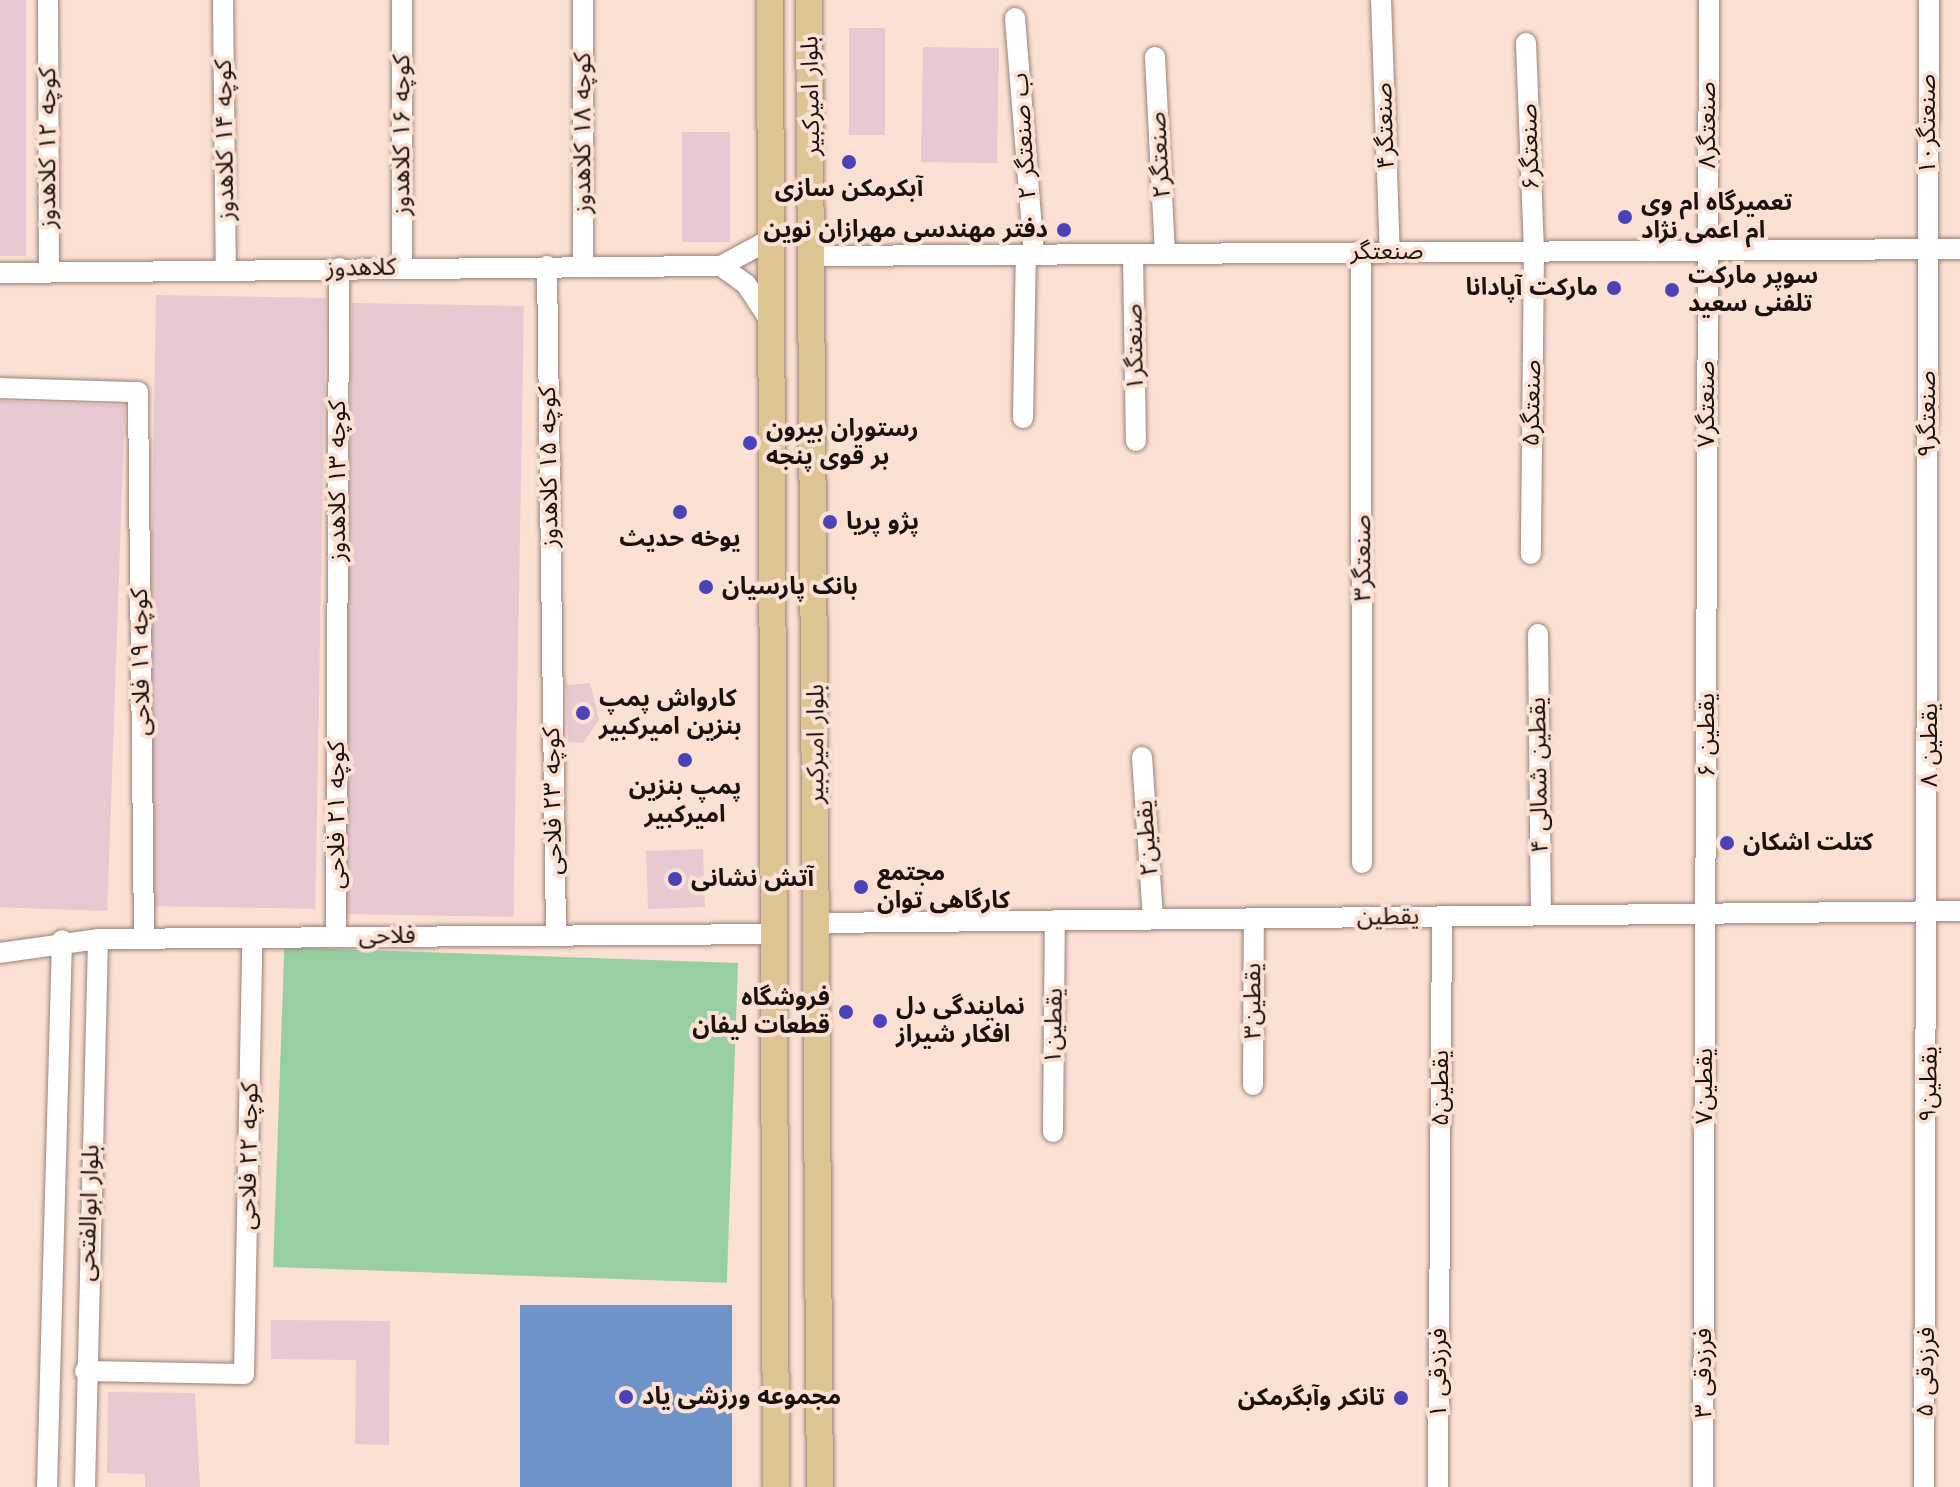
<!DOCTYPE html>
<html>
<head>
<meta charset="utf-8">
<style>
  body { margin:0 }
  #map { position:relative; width:1960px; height:1487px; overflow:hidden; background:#fbe1d4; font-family:"Work Sans","Noto Sans Arabic",sans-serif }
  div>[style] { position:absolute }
  .green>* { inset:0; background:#98cfa2; transform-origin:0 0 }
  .water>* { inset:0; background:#6e93c8; transform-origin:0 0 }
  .building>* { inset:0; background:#e6c9d1; transform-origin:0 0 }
  .roads { filter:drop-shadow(0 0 2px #9a8277) drop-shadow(0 0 2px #9a8277) }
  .minor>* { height:20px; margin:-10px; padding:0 10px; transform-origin:10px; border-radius:10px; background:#fff }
  .major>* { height:26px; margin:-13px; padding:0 13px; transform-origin:13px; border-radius:13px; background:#dcc592 }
  .dots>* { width:22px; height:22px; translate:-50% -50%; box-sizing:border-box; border:4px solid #fbe1d4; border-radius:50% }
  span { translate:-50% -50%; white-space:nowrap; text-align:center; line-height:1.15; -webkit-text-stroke:8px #fbe1d4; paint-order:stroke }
  .street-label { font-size:24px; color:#1b120e }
  .poi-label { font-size:24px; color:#1b120e; font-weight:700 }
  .left { translate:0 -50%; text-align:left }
  .right { translate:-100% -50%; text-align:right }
</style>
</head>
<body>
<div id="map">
  <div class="green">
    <div style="left:738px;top:963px;width:320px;height:454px;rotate:92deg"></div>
  </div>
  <div class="water">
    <div style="left:520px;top:1305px;width:212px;height:182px"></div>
  </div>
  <div class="building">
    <div style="left:0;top:0;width:26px;height:256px"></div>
    <div style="left:849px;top:28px;width:36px;height:107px"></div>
    <div style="left:923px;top:47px;width:76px;height:115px;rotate:1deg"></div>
    <div style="left:682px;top:132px;width:48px;height:110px"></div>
    <div style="left:156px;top:295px;width:170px;height:611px;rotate:1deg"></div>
    <div style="left:352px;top:303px;width:172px;height:611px;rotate:1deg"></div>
    <div style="left:0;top:401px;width:125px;height:506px;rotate:2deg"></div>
    <div style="clip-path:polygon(590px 683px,599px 720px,583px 743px,568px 742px,566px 685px)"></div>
    <div style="left:703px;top:849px;width:58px;height:57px;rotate:88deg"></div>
    <div style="clip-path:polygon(271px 1320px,390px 1321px,389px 1445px,355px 1444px,356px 1360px,271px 1359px)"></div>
    <div style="clip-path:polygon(108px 1392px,195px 1393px,200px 1487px,145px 1487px,145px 1474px,107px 1473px)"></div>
  </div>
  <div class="roads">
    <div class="minor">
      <div style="left:48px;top:0;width:272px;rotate:89.8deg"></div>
      <div style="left:223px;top:0;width:270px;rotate:89.4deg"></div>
      <div style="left:402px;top:0;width:268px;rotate:90deg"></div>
      <div style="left:1381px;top:0;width:252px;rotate:88deg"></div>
      <div style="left:1015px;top:18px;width:237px;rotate:85.4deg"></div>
      <div style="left:1526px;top:43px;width:208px;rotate:87.8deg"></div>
      <div style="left:1534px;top:251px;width:303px;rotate:90.6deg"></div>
      <div style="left:1155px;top:57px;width:196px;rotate:87.1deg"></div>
      <div style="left:1361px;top:252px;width:611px;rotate:89.91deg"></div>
      <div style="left:1133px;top:254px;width:187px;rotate:89.1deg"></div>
      <div style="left:813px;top:256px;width:1147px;rotate:-0.35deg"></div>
      <div style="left:547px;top:266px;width:668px;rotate:89.23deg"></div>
      <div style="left:583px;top:266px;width:266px;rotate:-90deg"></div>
      <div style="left:721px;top:266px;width:31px;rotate:36deg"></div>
      <div style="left:746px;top:284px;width:45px;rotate:56.7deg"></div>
      <div style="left:0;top:273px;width:721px;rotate:-0.56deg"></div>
      <div style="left:721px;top:266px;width:57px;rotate:-28.4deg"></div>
      <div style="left:0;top:388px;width:138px;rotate:1.7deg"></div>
      <div style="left:138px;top:392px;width:546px;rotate:89.37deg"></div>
      <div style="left:1023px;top:418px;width:164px;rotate:-89deg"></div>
      <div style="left:1538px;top:634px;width:281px;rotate:89.4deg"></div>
      <div style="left:1142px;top:757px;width:162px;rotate:86.1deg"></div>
      <div style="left:817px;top:923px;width:1143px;rotate:-0.6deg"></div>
      <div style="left:336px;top:937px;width:669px;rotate:-89.74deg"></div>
      <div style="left:0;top:953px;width:99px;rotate:-8.1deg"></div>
      <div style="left:98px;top:939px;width:678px;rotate:-0.42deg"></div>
      <div style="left:1253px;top:1085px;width:167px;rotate:-89.7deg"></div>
      <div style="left:1053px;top:1132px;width:212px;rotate:-89.5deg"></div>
      <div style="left:85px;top:1371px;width:159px;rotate:1.1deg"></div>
      <div style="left:244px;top:1374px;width:436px;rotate:-88.9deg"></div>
      <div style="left:47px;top:1487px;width:547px;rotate:-88.43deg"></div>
      <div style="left:85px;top:1487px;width:548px;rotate:-88.64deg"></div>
      <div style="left:1438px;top:1487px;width:571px;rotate:-89.6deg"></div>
      <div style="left:1703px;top:1487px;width:1487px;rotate:-89.77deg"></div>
      <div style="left:1924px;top:1487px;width:1487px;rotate:-89.81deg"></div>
    </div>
    <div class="major">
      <div style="left:770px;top:0;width:1487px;rotate:89.77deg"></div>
      <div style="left:809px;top:0;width:1487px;rotate:89.58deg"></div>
    </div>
  </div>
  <div class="dots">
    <div style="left:849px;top:162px;background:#4b42b8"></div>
    <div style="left:1625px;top:217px;background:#4b42b8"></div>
    <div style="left:1064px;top:230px;background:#4b42b8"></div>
    <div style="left:1614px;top:288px;background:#4b42b8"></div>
    <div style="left:1672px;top:290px;background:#4b42b8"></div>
    <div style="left:750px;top:443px;background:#4b42b8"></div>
    <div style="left:680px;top:512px;background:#4b42b8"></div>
    <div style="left:830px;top:522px;background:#4b42b8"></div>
    <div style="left:706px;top:587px;background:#4b42b8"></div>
    <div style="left:583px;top:713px;background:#4b42b8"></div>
    <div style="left:685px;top:760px;background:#4b42b8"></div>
    <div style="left:1727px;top:843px;background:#4b42b8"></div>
    <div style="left:675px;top:879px;background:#4b42b8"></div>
    <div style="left:861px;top:887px;background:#4b42b8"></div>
    <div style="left:846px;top:1012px;background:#4b42b8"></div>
    <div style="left:880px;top:1021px;background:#4b42b8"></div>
    <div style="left:626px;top:1397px;background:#4b42b8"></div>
    <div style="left:1401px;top:1398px;background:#4b42b8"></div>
  </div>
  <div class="street-label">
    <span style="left:811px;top:96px;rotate:-91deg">بلوار امیرکبیر</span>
    <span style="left:1928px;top:124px;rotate:-90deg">صنعتگر۱۰</span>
    <span style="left:1708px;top:125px;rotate:-90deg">صنعتگر۸</span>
    <span style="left:1385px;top:126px;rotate:-92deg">صنعتگر۴</span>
    <span style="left:583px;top:133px;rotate:-90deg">کوچه ۱۸ کلاهدوز</span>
    <span style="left:402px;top:135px;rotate:-90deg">کوچه ۱۶ کلاهدوز</span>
    <span style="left:1024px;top:136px;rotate:-94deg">۲ ب صنعتگر</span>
    <span style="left:225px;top:140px;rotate:-91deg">کوچه ۱۴ کلاهدوز</span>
    <span style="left:1530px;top:147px;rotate:-92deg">صنعتگر۶</span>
    <span style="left:48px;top:148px;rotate:-90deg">کوچه ۱۲ کلاهدوز</span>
    <span style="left:1160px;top:155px;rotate:-93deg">صنعتگر۲</span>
    <span style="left:1387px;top:252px">صنعتگر</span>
    <span style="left:361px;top:268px;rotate:-1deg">کلاهدوز</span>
    <span style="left:1135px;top:347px;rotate:-91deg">صنعتگر۱</span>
    <span style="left:1532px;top:403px;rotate:-89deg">صنعتگر۵</span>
    <span style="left:1707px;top:404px;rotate:-90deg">صنعتگر۷</span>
    <span style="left:1928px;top:414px;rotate:-90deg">صنعتگر۹</span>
    <span style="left:549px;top:467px;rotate:-91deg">کوچه ۱۵ کلاهدوز</span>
    <span style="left:338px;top:481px;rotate:-90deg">کوچه ۱۳ کلاهدوز</span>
    <span style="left:1363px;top:558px;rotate:-90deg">صنعتگر۳</span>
    <span style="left:141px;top:662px;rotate:-91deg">کوچه ۱۹ فلاحی</span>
    <span style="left:1707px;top:735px;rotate:-90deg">یقطین ۶</span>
    <span style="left:816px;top:744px;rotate:-90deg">بلوار امیرکبیر</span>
    <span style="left:1930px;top:745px;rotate:-90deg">یقطین ۸</span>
    <span style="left:1539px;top:775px;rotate:-91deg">یقطین شمالی ۴</span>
    <span style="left:553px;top:801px;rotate:-91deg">کوچه ۲۳ فلاحی</span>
    <span style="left:337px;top:815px;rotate:-90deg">کوچه ۲۱ فلاحی</span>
    <span style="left:1147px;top:838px;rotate:-94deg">یقطین۲</span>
    <span style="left:1388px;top:917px;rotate:-1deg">یقطین</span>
    <span style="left:387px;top:936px;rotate:-1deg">فلاحی</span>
    <span style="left:1253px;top:1001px;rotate:-90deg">یقطین۳</span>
    <span style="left:1054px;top:1026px;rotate:-89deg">یقطین۱</span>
    <span style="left:1929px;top:1084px;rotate:-89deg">یقطین۹</span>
    <span style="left:1705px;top:1086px;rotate:-90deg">یقطین۷</span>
    <span style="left:1441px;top:1088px;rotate:-90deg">یقطین۵</span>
    <span style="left:249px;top:1156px;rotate:-89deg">کوچه ۲۲ فلاحی</span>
    <span style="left:89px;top:1213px;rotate:-88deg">بلوار ابوالفتحی</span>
    <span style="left:1926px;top:1372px;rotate:-89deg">فرزدقی ۵</span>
    <span style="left:1439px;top:1373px;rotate:-90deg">فرزدقی ۱</span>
    <span style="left:1704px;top:1373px;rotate:-90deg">فرزدقی ۳</span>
  </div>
  <div class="poi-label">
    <span style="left:849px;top:189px">آبکرمکن سازی</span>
    <span class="left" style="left:1641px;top:217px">تعمیرگاه ام وی<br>ام اعمی نژاد</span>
    <span class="right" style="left:1048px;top:230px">دفتر مهندسی مهرازان نوین</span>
    <span class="left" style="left:1688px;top:290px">سوپر مارکت<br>تلفنی سعید</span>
    <span class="right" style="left:1598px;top:288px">مارکت آپادانا</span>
    <span class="left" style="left:766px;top:443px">رستوران بیرون<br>بر قوی پنجه</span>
    <span class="left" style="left:846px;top:522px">پژو پریا</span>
    <span style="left:680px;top:539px">یوخه حدیث</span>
    <span class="left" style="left:722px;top:587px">بانک پارسیان</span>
    <span class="left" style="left:599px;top:713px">کارواش پمپ<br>بنزین امیرکبیر</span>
    <span style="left:685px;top:801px">پمپ بنزین<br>امیرکبیر</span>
    <span class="left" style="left:1743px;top:843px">کتلت اشکان</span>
    <span class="left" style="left:877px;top:887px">مجتمع<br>کارگاهی توان</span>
    <span class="left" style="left:691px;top:879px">آتش نشانی</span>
    <span class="right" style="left:830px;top:1012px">فروشگاه<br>قطعات لیفان</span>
    <span class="left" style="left:896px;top:1021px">نمایندگی دل<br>افکار شیراز</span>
    <span class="left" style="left:642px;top:1397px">مجموعه ورزشی یاد</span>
    <span class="right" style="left:1385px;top:1398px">تانکر وآبگرمکن</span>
  </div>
</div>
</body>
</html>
